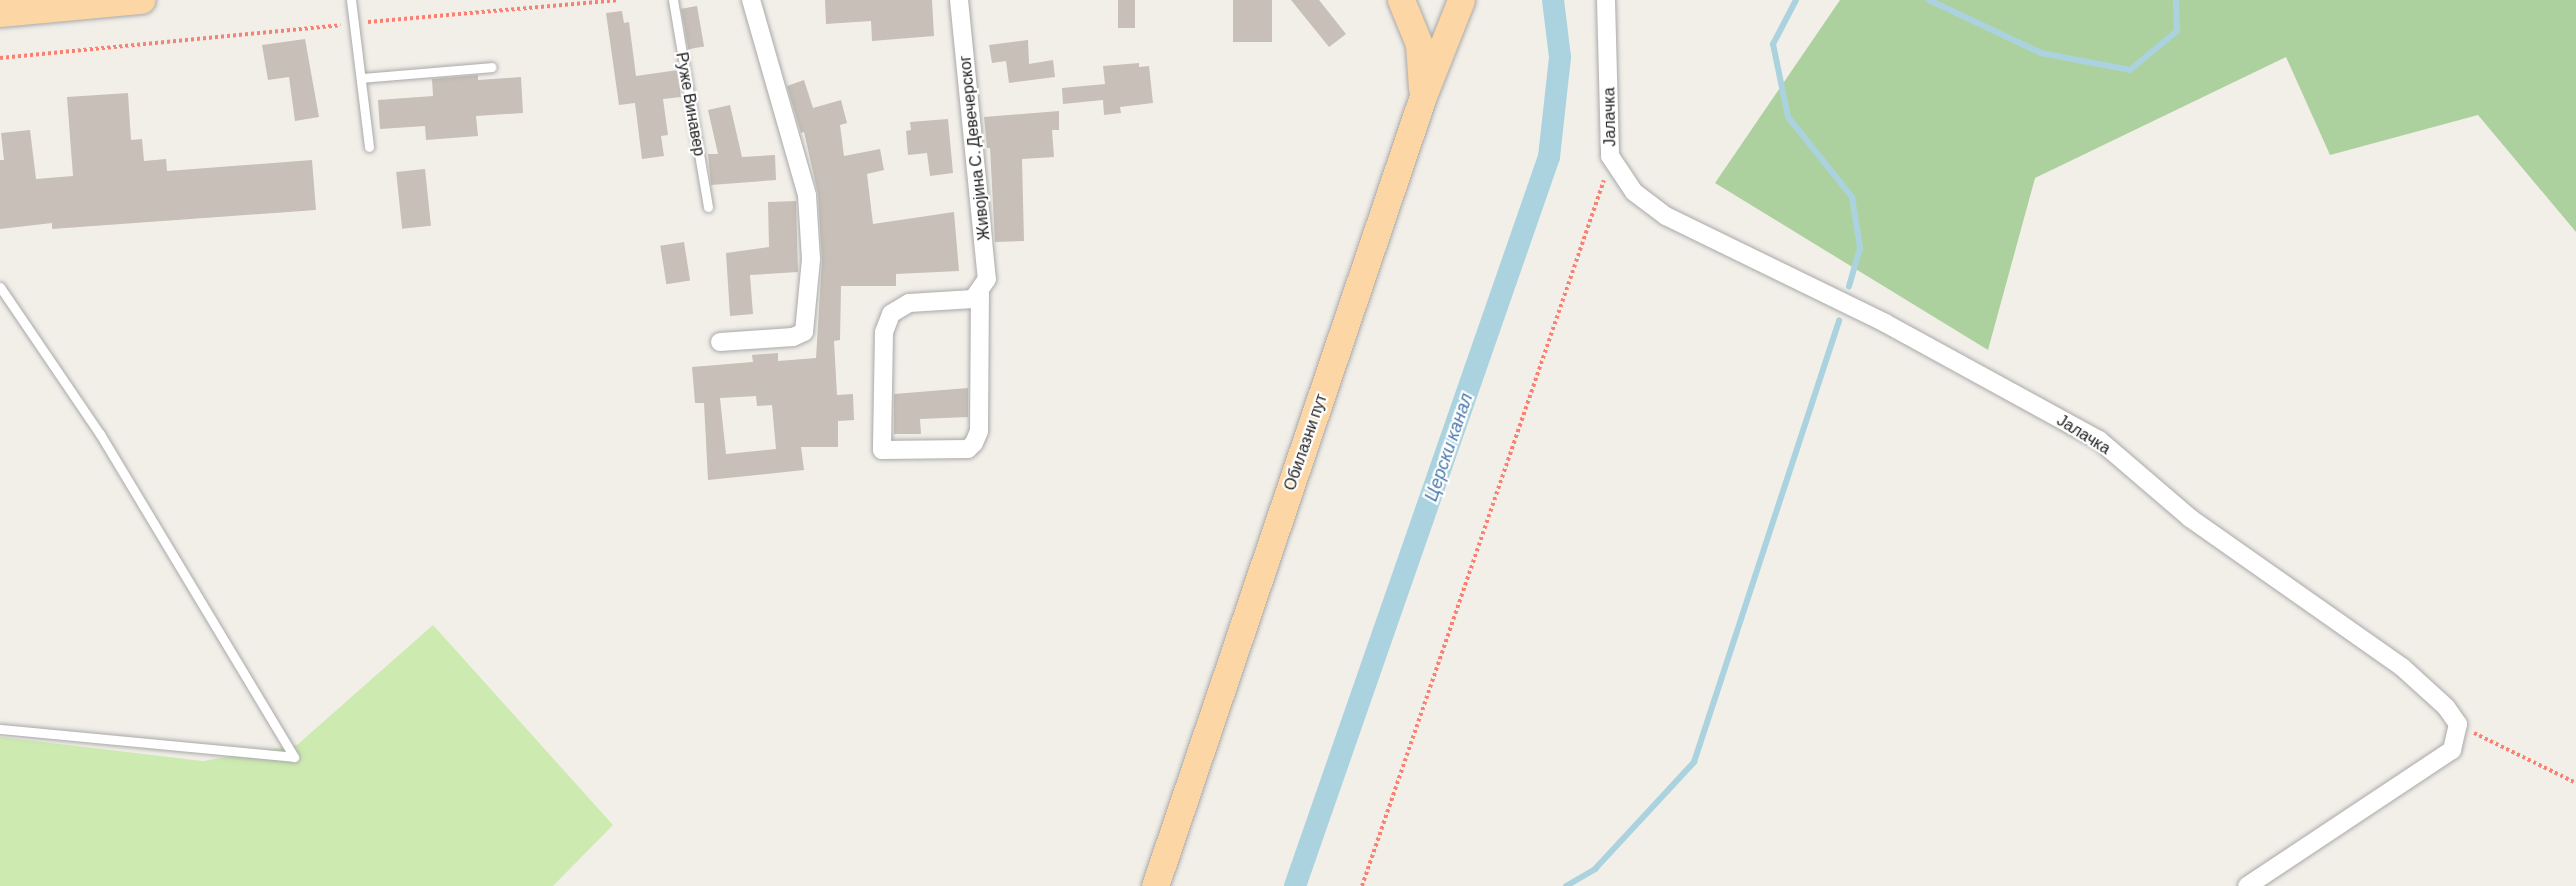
<!DOCTYPE html>
<html>
<head>
<meta charset="utf-8">
<style>
  body { margin:0 }
  #map { position:relative; width:2576px; height:886px; overflow:hidden; background:#f2efe9; font-family:Barlow,sans-serif }
  div>[style] { position:absolute }
  .grass>* { inset:0; background:#cdebb0 }
  .forest>* { inset:0; background:#add19e }
  .stream>* { height:6px; margin:-3px; padding:0 3px; transform-origin:3px; border-radius:3px; background:#aad3df }
  .canal>* { height:22px; margin:-11px; padding:0 11px; transform-origin:11px; border-radius:11px; background:#aad3df }
  .building>* { inset:0; background:#c7bfb8; transform-origin:0 0 }
  .path>* { height:4px; margin-top:-2px; transform-origin:0; background:repeating-linear-gradient(90deg,#fa8072 0 3px,transparent 0 6px) }
  .roads { filter:drop-shadow(0 0 2px #a9a9a9) drop-shadow(0 0 2px #a9a9a9) }
  .service>* { height:9px; margin:-4.5px; padding:0 4.5px; transform-origin:4.5px; border-radius:4.5px; background:#fff }
  .minor>* { height:18px; margin:-9px; padding:0 9px; transform-origin:9px; border-radius:9px; background:#fff }
  .primary>* { height:27px; margin:-13.5px; padding:0 13.5px; transform-origin:13.5px; border-radius:13.5px; background:#fcd6a4 }
  span { translate:-50% -50%; white-space:nowrap; text-align:center; line-height:1.15; -webkit-text-stroke:4.5px #fff; paint-order:stroke }
  .street-label { font-size:16px; color:#222 }
  .water-label { font-size:18px; color:#4a7aab; font-style:italic }
</style>
</head>
<body>
<div id="map">
  <div class="grass">
    <div style="clip-path:polygon(433px 625px,613px 825px,553px 886px,0 886px,0 737px,203px 761px,297px 745px)"></div>
  </div>
  <div class="forest">
    <div style="clip-path:polygon(1840px 0,2576px 0,2576px 232px,2478px 115px,2330px 155px,2286px 57px,2035px 178px,1988px 350px,1715px 183px)"></div>
  </div>
  <div class="stream">
    <div style="left:1796px;top:0;width:50px;rotate:117.6deg"></div>
    <div style="left:1773px;top:44px;width:75px;rotate:78.4deg"></div>
    <div style="left:1788px;top:117px;width:102px;rotate:51.3deg"></div>
    <div style="left:1852px;top:197px;width:52px;rotate:81.1deg"></div>
    <div style="left:1860px;top:248px;width:40px;rotate:106deg"></div>
    <div style="left:1929px;top:0;width:124px;rotate:25.3deg"></div>
    <div style="left:2041px;top:53px;width:91px;rotate:10.8deg"></div>
    <div style="left:2130px;top:70px;width:61px;rotate:-39.7deg"></div>
    <div style="left:2177px;top:31px;width:31px;rotate:-92deg"></div>
    <div style="left:1566px;top:886px;width:34px;rotate:-30deg"></div>
    <div style="left:1595px;top:869px;width:146px;rotate:-47.2deg"></div>
    <div style="left:1694px;top:762px;width:465px;rotate:-71.8deg"></div>
  </div>
  <div class="canal">
    <div style="left:1295px;top:886px;width:772px;rotate:-70.79deg"></div>
    <div style="left:1549px;top:157px;width:101px;rotate:-83.7deg"></div>
    <div style="left:1560px;top:57px;width:57px;rotate:-97deg"></div>
  </div>
  <div class="building">
    <div style="clip-path:polygon(825px 0,932px 0,934px 36px,872px 41px,871px 21px,826px 24px)"></div>
    <div style="left:1118px;top:0;width:17px;height:28px"></div>
    <div style="left:1233px;top:0;width:39px;height:42px"></div>
    <div style="clip-path:polygon(1291px 0,1319px 0,1346px 34px,1329px 47px)"></div>
    <div style="left:697px;top:6px;width:41px;height:16px;rotate:80deg"></div>
    <div style="clip-path:polygon(622px 11px,624px 23px,629px 22px,636px 76px,678px 70px,681px 97px,663px 99px,668px 135px,661px 136px,664px 156px,642px 159px,635px 103px,619px 105px,606px 13px)"></div>
    <div style="clip-path:polygon(305px 39px,319px 117px,295px 121px,289px 77px,268px 80px,262px 45px)"></div>
    <div style="clip-path:polygon(1028px 40px,1029px 64px,1053px 60px,1055px 77px,1009px 83px,1006px 61px,992px 63px,989px 45px)"></div>
    <div style="clip-path:polygon(1139px 63px,1139px 67px,1149px 66px,1153px 103px,1120px 107px,1121px 113px,1104px 115px,1103px 100px,1063px 104px,1062px 88px,1105px 84px,1103px 66px)"></div>
    <div style="clip-path:polygon(478px 75px,478px 80px,521px 77px,523px 113px,476px 116px,478px 136px,426px 140px,425px 126px,380px 129px,378px 100px,433px 96px,432px 79px)"></div>
    <div style="clip-path:polygon(evenodd,804px 80px,813px 108px,841px 100px,847px 123px,840px 125px,844px 156px,880px 149px,884px 170px,867px 174px,873px 224px,954px 212px,959px 271px,896px 274px,896px 286px,841px 286px,840px 340px,834px 341px,837px 395px,853px 394px,854px 420px,838px 421px,838px 447px,801px 447px,804px 470px,708px 480px,704px 403px,695px 403px,692px 367px,753px 362px,752px 355px,778px 353px,778px 361px,816px 358px,822px 260px,818px 194px,804px 132px,801px 133px,787px 86px,804px 80px,756px 396px,757px 406px,772px 405px,776px 449px,726px 454px,720px 398px,756px 396px)"></div>
    <div style="clip-path:polygon(128px 93px,131px 140px,142px 139px,144px 161px,166px 159px,167px 171px,312px 160px,316px 210px,52px 229px,52px 223px,0 229px,0 160px,4px 160px,1px 133px,30px 130px,36px 179px,73px 176px,67px 97px)"></div>
    <div style="clip-path:polygon(730px 105px,742px 157px,775px 155px,776px 180px,711px 185px,708px 154px,718px 154px,708px 110px)"></div>
    <div style="clip-path:polygon(1059px 111px,1059px 130px,1052px 130px,1054px 157px,1022px 159px,1024px 241px,995px 242px,990px 148px,987px 148px,984px 117px)"></div>
    <div style="clip-path:polygon(948px 119px,953px 173px,930px 176px,927px 153px,908px 155px,906px 131px,911px 130px,910px 122px)"></div>
    <div style="left:425px;top:169px;width:57px;height:29px;rotate:84deg"></div>
    <div style="clip-path:polygon(796px 201px,798px 272px,750px 275px,753px 314px,730px 316px,726px 253px,769px 247px,768px 202px)"></div>
    <div style="left:684px;top:242px;width:39px;height:24px;rotate:81deg"></div>
    <div style="clip-path:polygon(968px 388px,968px 417px,920px 419px,921px 434px,894px 434px,894px 394px)"></div>
  </div>
  <div class="path">
    <div style="left:368px;top:22px;width:250px;rotate:-5deg"></div>
    <div style="left:0;top:58px;width:342px;rotate:-5.5deg"></div>
    <div style="left:2474px;top:733px;width:114px;rotate:26.1deg"></div>
    <div style="left:1362px;top:886px;width:746px;rotate:-71.08deg"></div>
  </div>
  <div class="roads">
    <div class="service">
      <div style="left:351px;top:0;width:148px;rotate:83deg"></div>
      <div style="left:673px;top:0;width:210px;rotate:80.4deg"></div>
      <div style="left:361px;top:78px;width:131px;rotate:-4.8deg"></div>
      <div style="left:0;top:287px;width:178px;rotate:55.8deg"></div>
      <div style="left:100px;top:434px;width:377px;rotate:59deg"></div>
      <div style="left:0;top:729px;width:295px;rotate:5.4deg"></div>
    </div>
    <div class="minor">
      <div style="left:959px;top:0;width:280px;rotate:84.3deg"></div>
      <div style="left:987px;top:279px;width:24px;rotate:125deg"></div>
      <div style="left:973px;top:299px;width:64px;rotate:176.4deg"></div>
      <div style="left:909px;top:303px;width:21px;rotate:149deg"></div>
      <div style="left:891px;top:314px;width:19px;rotate:111deg"></div>
      <div style="left:884px;top:332px;width:118px;rotate:91deg"></div>
      <div style="left:882px;top:450px;width:86px;rotate:-0.7deg"></div>
      <div style="left:968px;top:449px;width:8px;rotate:-45deg"></div>
      <div style="left:974px;top:443px;width:13px;rotate:-67deg"></div>
      <div style="left:979px;top:431px;width:137px;rotate:-89.6deg"></div>
      <div style="left:1606px;top:0;width:156px;rotate:88.5deg"></div>
      <div style="left:1610px;top:156px;width:43px;rotate:56.3deg"></div>
      <div style="left:1634px;top:192px;width:40px;rotate:37deg"></div>
      <div style="left:1666px;top:216px;width:244px;rotate:26deg"></div>
      <div style="left:1885px;top:323px;width:244px;rotate:28.7deg"></div>
      <div style="left:2099px;top:440px;width:120px;rotate:40.6deg"></div>
      <div style="left:2190px;top:518px;width:259px;rotate:35.1deg"></div>
      <div style="left:2402px;top:667px;width:59px;rotate:42.3deg"></div>
      <div style="left:2446px;top:707px;width:21px;rotate:55deg"></div>
      <div style="left:2458px;top:724px;width:27px;rotate:103deg"></div>
      <div style="left:2452px;top:750px;width:246px;rotate:146.4deg"></div>
      <div style="left:720px;top:342px;width:73px;rotate:-3.9deg"></div>
      <div style="left:793px;top:337px;width:12px;rotate:-24deg"></div>
      <div style="left:804px;top:332px;width:73px;rotate:-84.5deg"></div>
      <div style="left:811px;top:259px;width:64px;rotate:-93.6deg"></div>
      <div style="left:807px;top:195px;width:203px;rotate:-106deg"></div>
    </div>
    <div class="primary">
      <div style="left:1401px;top:0;width:48px;rotate:67.8deg"></div>
      <div style="left:1419px;top:44px;width:44px;rotate:86.1deg"></div>
      <div style="left:0;top:13px;width:142px;rotate:-5.3deg"></div>
      <div style="left:1155px;top:886px;width:834px;rotate:-71.26deg"></div>
      <div style="left:1423px;top:96px;width:103px;rotate:-68.4deg"></div>
    </div>
  </div>
  <div class="street-label">
    <span style="left:691px;top:104px;rotate:80deg">Руже Винавер</span>
    <span style="left:1609px;top:117px;rotate:-91deg">Јалачка</span>
    <span style="left:974px;top:148px;rotate:-96deg">Живојина С. Девечерског</span>
    <span style="left:2084px;top:434px;rotate:32deg">Јалачка</span>
    <span style="left:1305px;top:442px;rotate:-71deg">Обилазни пут</span>
  </div>
  <div class="water-label">
    <span style="left:1448px;top:447px;rotate:-71deg">Церски канал</span>
  </div>
</div>
</body>
</html>
